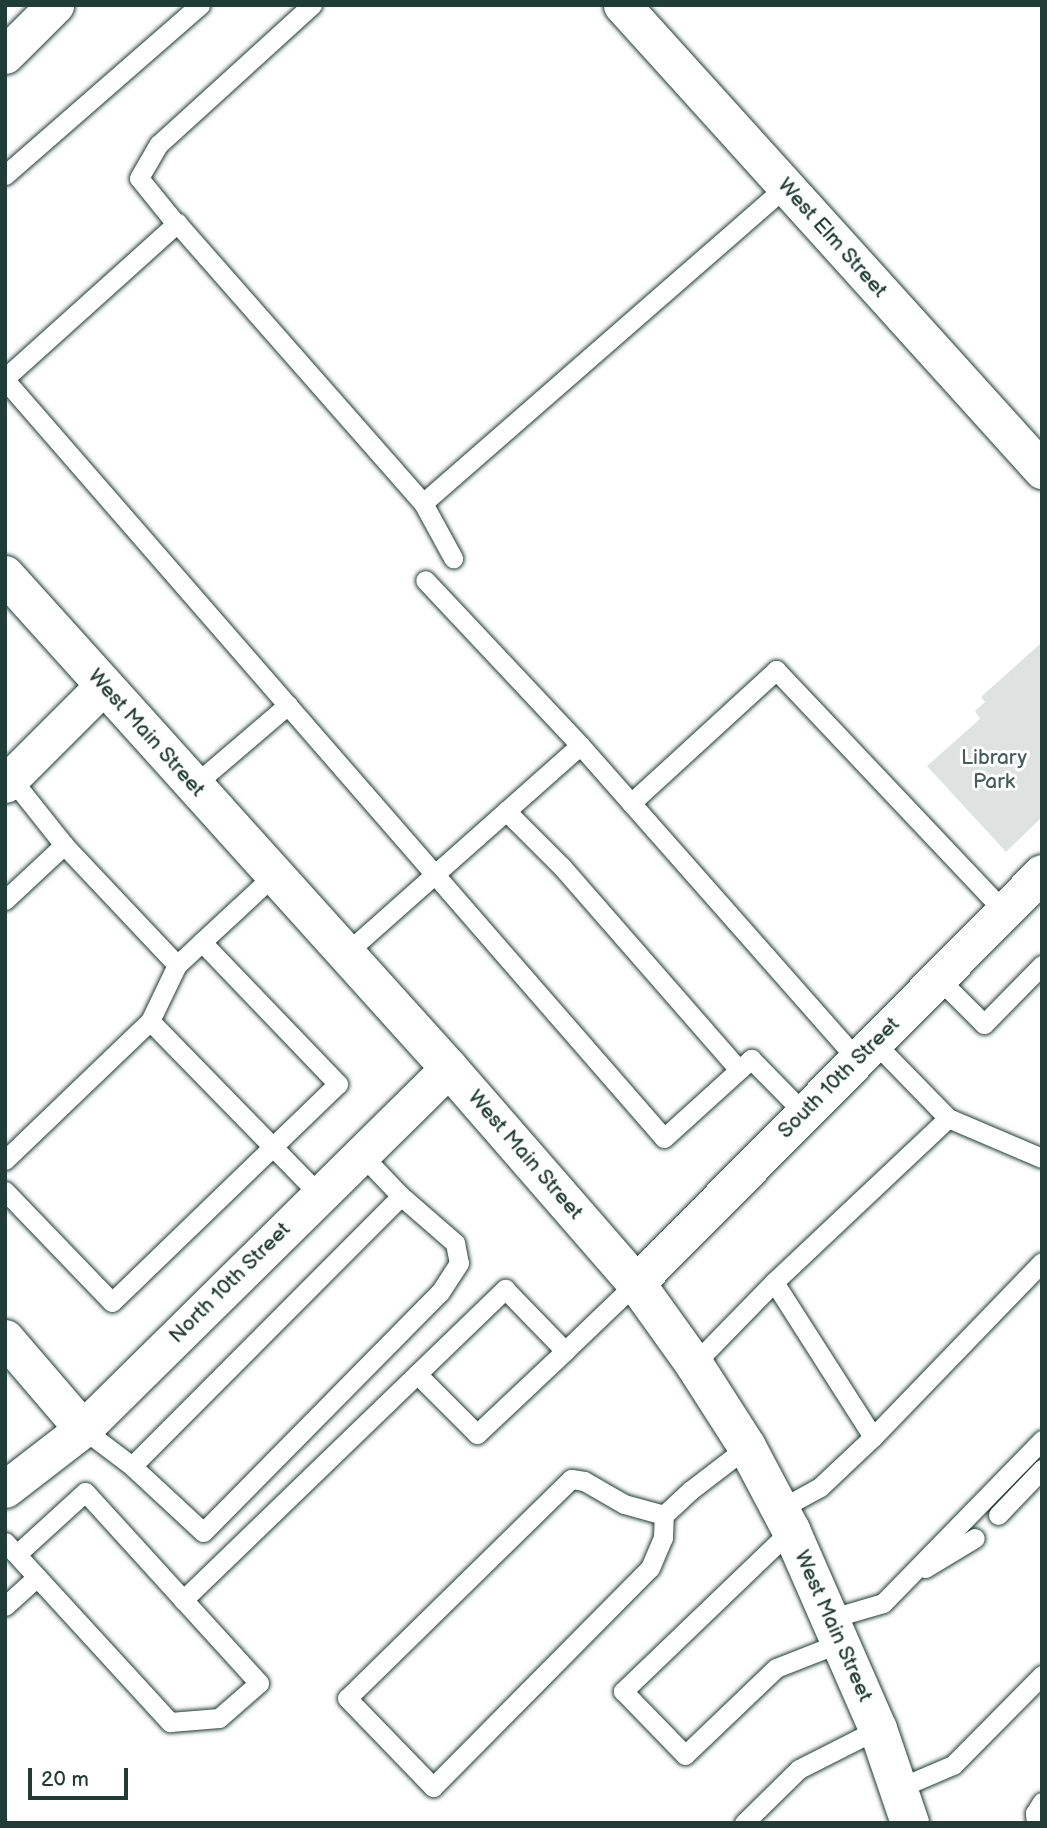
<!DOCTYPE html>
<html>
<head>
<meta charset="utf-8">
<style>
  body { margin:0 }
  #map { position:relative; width:1047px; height:1828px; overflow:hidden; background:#fff; font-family:"Balsamiq Sans",sans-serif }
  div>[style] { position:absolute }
  .green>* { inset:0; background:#dee3e2 }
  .roads { filter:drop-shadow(0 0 2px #1f3d34) drop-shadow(0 0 2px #1f3d34) }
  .lane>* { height:19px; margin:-9.5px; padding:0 9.5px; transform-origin:9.5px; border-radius:9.5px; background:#fff }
  .street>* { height:37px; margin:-18.5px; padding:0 18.5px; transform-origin:18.5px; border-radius:18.5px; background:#fff }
  .primary>* { height:38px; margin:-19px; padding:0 19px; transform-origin:19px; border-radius:19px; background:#fff }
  span { translate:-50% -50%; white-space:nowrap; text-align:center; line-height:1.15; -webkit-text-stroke:6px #fff; paint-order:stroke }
  .street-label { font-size:21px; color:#1f3d34 }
  .park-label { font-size:21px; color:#455e57 }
  .frame { position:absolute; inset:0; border:7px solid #1f3d34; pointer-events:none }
  .scale { position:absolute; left:28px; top:1768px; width:100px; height:32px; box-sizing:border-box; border:4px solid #1f3d34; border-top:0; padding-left:9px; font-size:21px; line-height:24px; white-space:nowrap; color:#1f3d34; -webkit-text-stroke:5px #fff; paint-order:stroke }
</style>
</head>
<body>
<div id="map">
  <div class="green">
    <div style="clip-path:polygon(1042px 642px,1042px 817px,1006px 852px,927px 766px,980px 719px,975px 711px,985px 702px,981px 697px)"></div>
  </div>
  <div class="roads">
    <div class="lane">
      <div style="left:5px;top:175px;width:259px;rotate:-41.1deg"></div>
      <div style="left:177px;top:225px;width:60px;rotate:-129deg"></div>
      <div style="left:139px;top:178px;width:39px;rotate:-60deg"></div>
      <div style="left:159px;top:144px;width:207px;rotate:-42.3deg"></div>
      <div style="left:5px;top:378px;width:232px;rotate:-42deg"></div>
      <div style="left:177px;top:223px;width:373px;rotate:48.7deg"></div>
      <div style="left:423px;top:503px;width:63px;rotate:61.4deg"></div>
      <div style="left:5px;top:380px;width:1004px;rotate:49deg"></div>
      <div style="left:664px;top:1138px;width:118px;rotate:-42.2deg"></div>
      <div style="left:751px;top:1059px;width:76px;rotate:45.5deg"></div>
      <div style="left:423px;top:503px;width:482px;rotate:-41.1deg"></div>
      <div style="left:580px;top:745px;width:419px;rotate:48.6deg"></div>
      <div style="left:6px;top:772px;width:93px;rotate:51.5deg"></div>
      <div style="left:64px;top:845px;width:165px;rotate:46.7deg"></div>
      <div style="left:193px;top:786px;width:125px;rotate:-40.5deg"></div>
      <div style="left:631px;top:803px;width:197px;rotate:-42.5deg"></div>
      <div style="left:776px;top:670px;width:332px;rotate:46.6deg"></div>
      <div style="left:506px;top:811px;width:79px;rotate:45deg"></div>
      <div style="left:562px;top:867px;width:269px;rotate:48.9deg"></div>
      <div style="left:5px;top:900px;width:81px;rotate:-43deg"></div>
      <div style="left:345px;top:954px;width:314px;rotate:-41.6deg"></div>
      <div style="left:580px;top:745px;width:226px;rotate:-133.2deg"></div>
      <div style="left:938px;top:978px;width:65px;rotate:45deg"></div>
      <div style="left:984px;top:1024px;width:83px;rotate:-45.5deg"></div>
      <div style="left:150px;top:1021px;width:242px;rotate:45.7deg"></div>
      <div style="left:874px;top:1042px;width:106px;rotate:45.8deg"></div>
      <div style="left:360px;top:1153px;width:59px;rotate:46.4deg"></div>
      <div style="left:401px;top:1196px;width:72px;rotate:41deg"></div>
      <div style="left:455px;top:1243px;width:20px;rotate:79deg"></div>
      <div style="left:459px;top:1263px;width:35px;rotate:123deg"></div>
      <div style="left:440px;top:1292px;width:337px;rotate:134.6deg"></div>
      <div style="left:203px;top:1532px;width:97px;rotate:-137.1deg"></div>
      <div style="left:132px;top:1466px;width:381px;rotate:-45.1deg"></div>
      <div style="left:5px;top:1160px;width:201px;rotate:-43.8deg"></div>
      <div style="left:150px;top:1021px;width:62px;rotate:-64.3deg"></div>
      <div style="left:177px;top:965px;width:132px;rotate:-42.9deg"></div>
      <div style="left:5px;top:1191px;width:154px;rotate:46.1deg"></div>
      <div style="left:112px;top:1302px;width:314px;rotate:-44deg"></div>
      <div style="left:338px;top:1084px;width:197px;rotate:-133.8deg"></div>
      <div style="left:774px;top:1282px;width:184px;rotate:57.4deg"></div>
      <div style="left:694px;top:1364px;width:115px;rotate:-45.7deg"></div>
      <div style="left:774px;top:1282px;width:239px;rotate:-43.3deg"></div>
      <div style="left:948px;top:1118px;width:102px;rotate:23.1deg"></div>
      <div style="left:417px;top:1374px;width:85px;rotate:45deg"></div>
      <div style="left:477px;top:1434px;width:121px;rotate:-43.3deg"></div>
      <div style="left:83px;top:1429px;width:61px;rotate:37.1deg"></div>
      <div style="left:780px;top:1509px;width:46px;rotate:-28.8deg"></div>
      <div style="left:820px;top:1487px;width:73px;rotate:-43.3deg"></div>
      <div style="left:873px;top:1437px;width:243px;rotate:-46deg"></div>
      <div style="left:664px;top:1515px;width:41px;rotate:-164.6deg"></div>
      <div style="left:624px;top:1504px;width:46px;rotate:-150.1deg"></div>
      <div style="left:584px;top:1481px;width:13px;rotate:-171deg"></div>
      <div style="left:571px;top:1479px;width:313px;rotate:135.6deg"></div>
      <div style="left:347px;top:1698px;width:124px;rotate:46deg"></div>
      <div style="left:433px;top:1787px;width:308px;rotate:-45.3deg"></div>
      <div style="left:650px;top:1568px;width:33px;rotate:-67deg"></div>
      <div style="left:663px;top:1538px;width:23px;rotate:-88deg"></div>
      <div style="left:664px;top:1515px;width:37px;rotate:-43deg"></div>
      <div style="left:691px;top:1490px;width:71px;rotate:-37.5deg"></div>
      <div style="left:998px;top:1515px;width:64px;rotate:-46.3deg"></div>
      <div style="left:791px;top:1530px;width:233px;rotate:136.2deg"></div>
      <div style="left:623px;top:1691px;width:89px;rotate:45.9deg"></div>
      <div style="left:685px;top:1755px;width:126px;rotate:-43.7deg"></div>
      <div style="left:776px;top:1668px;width:71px;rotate:-21.5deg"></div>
      <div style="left:5px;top:1542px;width:47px;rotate:47.6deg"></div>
      <div style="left:37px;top:1577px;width:197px;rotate:47.5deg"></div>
      <div style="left:170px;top:1722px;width:49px;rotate:-4.7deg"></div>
      <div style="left:219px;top:1718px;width:53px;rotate:-41.2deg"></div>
      <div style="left:259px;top:1683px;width:258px;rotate:-132.3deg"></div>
      <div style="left:85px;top:1492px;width:92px;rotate:137.6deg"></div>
      <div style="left:925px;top:1568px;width:58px;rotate:-31deg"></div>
      <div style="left:183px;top:1600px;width:448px;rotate:-44deg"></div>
      <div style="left:505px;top:1289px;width:86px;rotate:45.9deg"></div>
      <div style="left:565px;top:1351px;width:98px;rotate:-43.8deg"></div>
      <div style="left:5px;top:1606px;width:43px;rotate:-42.2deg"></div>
      <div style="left:832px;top:1618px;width:53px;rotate:-16.4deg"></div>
      <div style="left:883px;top:1603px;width:228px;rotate:-45.7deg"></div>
      <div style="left:899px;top:1788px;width:59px;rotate:-23.1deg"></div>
      <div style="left:953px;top:1765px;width:127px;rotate:-45.3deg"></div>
      <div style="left:744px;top:1823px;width:77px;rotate:-44.5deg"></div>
      <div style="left:799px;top:1769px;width:89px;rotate:-26.9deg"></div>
      <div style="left:1036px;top:1823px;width:10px;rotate:-96deg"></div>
      <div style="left:1035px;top:1813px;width:13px;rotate:-58deg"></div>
    </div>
    <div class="street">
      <div style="left:622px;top:5px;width:627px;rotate:47.91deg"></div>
      <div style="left:5px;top:55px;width:71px;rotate:-45deg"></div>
      <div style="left:5px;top:784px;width:139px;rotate:-45deg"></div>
      <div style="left:636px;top:1283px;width:577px;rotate:-45.28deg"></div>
      <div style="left:5px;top:1338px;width:120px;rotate:49.4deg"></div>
      <div style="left:5px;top:1489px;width:98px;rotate:-37.6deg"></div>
      <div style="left:83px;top:1429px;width:514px;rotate:-44.61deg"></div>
    </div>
    <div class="primary">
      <div style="left:5px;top:575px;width:663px;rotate:47.99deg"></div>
      <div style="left:449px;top:1068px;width:285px;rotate:49deg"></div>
      <div style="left:636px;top:1283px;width:100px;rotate:54.4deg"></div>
      <div style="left:694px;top:1364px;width:98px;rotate:57.4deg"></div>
      <div style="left:747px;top:1447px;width:94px;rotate:62.1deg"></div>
      <div style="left:791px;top:1530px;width:217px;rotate:66.4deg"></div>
      <div style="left:878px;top:1729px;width:99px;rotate:71.2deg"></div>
    </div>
  </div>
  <div class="street-label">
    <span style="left:832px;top:238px;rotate:48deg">West Elm Street</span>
    <span style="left:146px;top:733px;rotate:48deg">West Main Street</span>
    <span style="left:839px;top:1078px;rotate:-45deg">South 10th Street</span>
    <span style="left:525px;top:1155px;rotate:49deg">West Main Street</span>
    <span style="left:230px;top:1283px;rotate:-45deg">North 10th Street</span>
    <span style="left:833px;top:1626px;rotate:66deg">West Main Street</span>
  </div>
  <div class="park-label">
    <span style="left:994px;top:770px">Library<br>Park</span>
  </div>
  <div class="frame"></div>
  <div class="scale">20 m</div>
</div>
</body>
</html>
